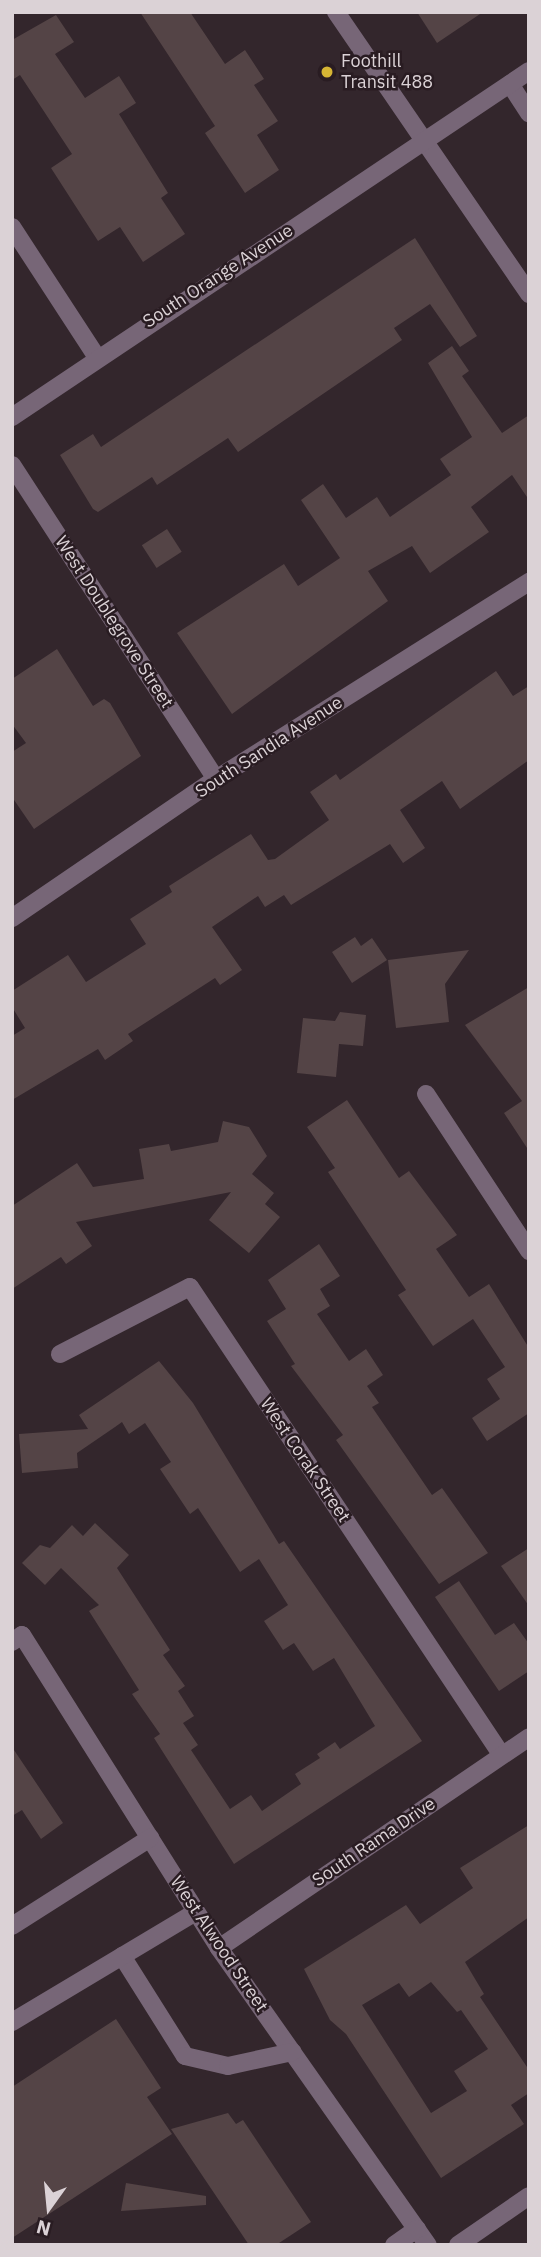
<!DOCTYPE html>
<html>
<head>
<meta charset="utf-8">
<style>
  body { margin:0 }
  #map { position:relative; width:541px; height:2257px; overflow:hidden; background:#33262c; font-family:"IBM Plex Sans",sans-serif }
  div>[style] { position:absolute }
  .building>* { inset:0; background:#544446; transform-origin:0 0 }
  .minor>* { height:18px; margin:-9px; padding:0 9px; transform-origin:9px; border-radius:9px; background:#767 }
  .dots>* { width:19px; height:19px; translate:-50% -50%; box-sizing:border-box; border:4px solid #291c22; border-radius:50% }
  span { translate:-50% -50%; white-space:nowrap; text-align:center; line-height:1.15; -webkit-text-stroke:5px #291c22; paint-order:stroke }
  .poi-label { font-size:18px; color:#dbd2d6 }
  .left { translate:0 -50%; text-align:left }
  .street-label { font-size:18px; color:#dbd2d6 }
  .frame { position:absolute; inset:0; border:14px solid #dbd2d6; pointer-events:none }
  .north { position:absolute; left:14px; top:2173px; width:70px; height:70px; -webkit-text-stroke:5px #291c22; paint-order:stroke; rotate:195deg; font-size:19px; font-weight:700; line-height:28px; text-align:center; color:#dbd2d6 }
  .north::after { content:''; display:block; margin:auto; width:24px; height:32px; background:#dbd2d6; clip-path:polygon(50% 0,100% 100%,50% 72%,0 100%) }
</style>
</head>
<body>
<div id="map">
  <div class="building">
    <div style="clip-path:polygon(140px 12px,190px 12px,225px 64px,245px 50px,264px 79px,254px 85px,278px 121px,257px 135px,279px 170px,245px 193px,205px 133px,215px 126px)"></div>
    <div style="clip-path:polygon(417px 12px,483px 12px,437px 43px)"></div>
    <div style="clip-path:polygon(56px 15px,74px 42px,55px 54px,85px 98px,119px 76px,136px 103px,119px 114px,168px 193px,161px 198px,185px 234px,143px 262px,120px 227px,98px 241px,51px 168px,72px 154px,20px 75px,12px 80px,12px 40px)"></div>
    <div style="clip-path:polygon(415px 238px,477px 336px,460px 347px,430px 304px,394px 328px,402px 340px,238px 452px,228px 438px,157px 485px,152px 477px,98px 512px,93px 509px,60px 455px,93px 434px,101px 447px)"></div>
    <div style="clip-path:polygon(452px 346px,469px 371px,462px 376px,502px 433px,529px 415px,529px 500px,512px 475px,471px 507px,489px 532px,430px 573px,412px 546px,368px 571px,388px 601px,232px 714px,177px 633px,284px 564px,298px 586px,340px 558px,301px 500px,323px 484px,346px 518px,377px 497px,390px 517px,451px 475px,440px 459px,472px 437px,428px 363px)"></div>
    <div style="left:167px;top:529px;width:27px;height:30px;rotate:57deg"></div>
    <div style="clip-path:polygon(57px 649px,93px 706px,104px 699px,110px 703px,141px 756px,34px 829px,12px 797px,12px 752px,26px 743px,12px 724px,12px 679px)"></div>
    <div style="clip-path:polygon(496px 671px,513px 696px,529px 686px,529px 760px,460px 809px,442px 781px,400px 810px,425px 848px,403px 863px,390px 844px,291px 905px,284px 895px,265px 907px,258px 896px,212px 927px,242px 970px,220px 985px,215px 978px,128px 1034px,133px 1041px,105px 1060px,98px 1049px,12px 1100px,12px 1036px,25px 1028px,12px 1007px,12px 991px,68px 955px,86px 982px,146px 944px,130px 919px,172px 892px,169px 886px,251px 834px,268px 860px,275px 859px,329px 820px,310px 792px,336px 774px,340px 780px)"></div>
    <div style="clip-path:polygon(355px 937px,361px 946px,372px 938px,387px 960px,352px 983px,332px 952px)"></div>
    <div style="clip-path:polygon(469px 950px,445px 984px,449px 1022px,396px 1028px,388px 960px)"></div>
    <div style="clip-path:polygon(529px 987px,529px 1151px,504px 1113px,522px 1101px,465px 1025px)"></div>
    <div style="clip-path:polygon(340px 1012px,366px 1015px,363px 1046px,339px 1044px,336px 1077px,297px 1073px,303px 1018px,335px 1021px)"></div>
    <div style="clip-path:polygon(347px 1100px,399px 1178px,409px 1171px,457px 1235px,436px 1249px,469px 1297px,489px 1284px,529px 1348px,529px 1413px,487px 1441px,472px 1418px,500px 1399px,487px 1379px,505px 1367px,473px 1319px,433px 1346px,398px 1295px,406px 1290px,328px 1172px,335px 1168px,307px 1127px)"></div>
    <div style="clip-path:polygon(223px 1121px,249px 1127px,267px 1156px,252px 1174px,274px 1193px,265px 1204px,280px 1217px,249px 1253px,209px 1220px,231px 1192px,76px 1222px,92px 1246px,66px 1264px,61px 1257px,12px 1289px,12px 1206px,77px 1163px,93px 1187px,144px 1179px,139px 1149px,169px 1144px,171px 1151px,218px 1142px)"></div>
    <div style="clip-path:polygon(319px 1244px,340px 1276px,320px 1289px,330px 1306px,317px 1314px,349px 1361px,366px 1349px,383px 1375px,367px 1386px,379px 1403px,372px 1407px,432px 1495px,442px 1488px,488px 1553px,439px 1584px,336px 1440px,343px 1435px,291px 1366px,295px 1364px,267px 1321px,286px 1309px,268px 1280px)"></div>
    <div style="clip-path:polygon(159px 1361px,193px 1403px,279px 1544px,284px 1541px,422px 1741px,234px 1864px,154px 1738px,160px 1734px,132px 1694px,139px 1690px,89px 1611px,99px 1605px,61px 1568px,45px 1585px,22px 1563px,40px 1545px,50px 1548px,72px 1525px,83px 1536px,95px 1523px,129px 1555px,117px 1568px,170px 1650px,163px 1655px,185px 1686px,178px 1691px,194px 1716px,183px 1723px,198px 1745px,191px 1750px,230px 1809px,251px 1795px,262px 1811px,301px 1784px,295px 1774px,320px 1758px,317px 1754px,335px 1742px,340px 1749px,375px 1726px,334px 1658px,313px 1671px,294px 1643px,283px 1650px,264px 1621px,288px 1605px,259px 1559px,240px 1572px,198px 1508px,190px 1514px,160px 1469px,171px 1462px,145px 1423px,129px 1434px,122px 1422px,115px 1427px,77px 1453px,78px 1468px,22px 1473px,19px 1434px,88px 1429px,79px 1415px)"></div>
    <div style="clip-path:polygon(529px 1548px,529px 1606px,501px 1566px)"></div>
    <div style="clip-path:polygon(459px 1581px,495px 1635px,514px 1623px,529px 1644px,529px 1671px,499px 1691px,435px 1597px)"></div>
    <div style="clip-path:polygon(12px 1747px,63px 1823px,41px 1839px,22px 1810px,12px 1816px)"></div>
    <div style="clip-path:polygon(evenodd,529px 1825px,529px 1917px,465px 1962px,484px 1994px,480px 1997px,529px 2070px,529px 2093px,511px 2105px,524px 2124px,441px 2178px,346px 2034px,330px 2020px,304px 1969px,406px 1905px,420px 1924px,473px 1888px,460px 1868px,529px 1825px,431px 1982px,457px 2012px,461px 2010px,488px 2049px,454px 2071px,467px 2091px,431px 2113px,362px 2005px,399px 1983px,409px 1997px,431px 1982px)"></div>
    <div style="clip-path:polygon(116px 2019px,161px 2088px,147px 2097px,172px 2134px,12px 2238px,12px 2087px)"></div>
    <div style="clip-path:polygon(228px 2113px,236px 2124px,243px 2120px,311px 2222px,276px 2245px,249px 2245px,171px 2129px)"></div>
    <div style="clip-path:polygon(126px 2183px,206px 2196px,206px 2205px,121px 2211px)"></div>
  </div>
  <div class="minor">
    <div style="left:336px;top:12px;width:342px;rotate:55.6deg"></div>
    <div style="left:510px;top:84px;width:35px;rotate:57deg"></div>
    <div style="left:12px;top:227px;width:154px;rotate:56.9deg"></div>
    <div style="left:12px;top:417px;width:622px;rotate:-33.79deg"></div>
    <div style="left:12px;top:465px;width:374px;rotate:57deg"></div>
    <div style="left:12px;top:918px;width:247px;rotate:-34.3deg"></div>
    <div style="left:216px;top:779px;width:370px;rotate:-32.2deg"></div>
    <div style="left:426px;top:1094px;width:188px;rotate:56.7deg"></div>
    <div style="left:60px;top:1354px;width:146px;rotate:-27.3deg"></div>
    <div style="left:190px;top:1287px;width:561px;rotate:56.34deg"></div>
    <div style="left:12px;top:1642px;width:12px;rotate:-35deg"></div>
    <div style="left:22px;top:1635px;width:370px;rotate:57.8deg"></div>
    <div style="left:219px;top:1948px;width:363px;rotate:54.9deg"></div>
    <div style="left:12px;top:1926px;width:164px;rotate:-32.5deg"></div>
    <div style="left:219px;top:1948px;width:375px;rotate:-34.2deg"></div>
    <div style="left:122px;top:1956px;width:118px;rotate:57.8deg"></div>
    <div style="left:185px;top:2056px;width:44px;rotate:13.1deg"></div>
    <div style="left:228px;top:2066px;width:66px;rotate:-12.3deg"></div>
    <div style="left:12px;top:2022px;width:214px;rotate:-30.9deg"></div>
    <div style="left:394px;top:2245px;width:28px;rotate:-35deg"></div>
    <div style="left:458px;top:2245px;width:86px;rotate:-34.6deg"></div>
  </div>
  <div class="dots">
    <div style="left:327px;top:72px;background:#d6b534"></div>
  </div>
  <div class="poi-label">
    <span class="left" style="left:341px;top:72px">Foothill<br>Transit 488</span>
  </div>
  <div class="street-label">
    <span style="left:218px;top:276px;rotate:-33deg">South Orange Avenue</span>
    <span style="left:114px;top:622px;rotate:57deg">West Doublegrove Street</span>
    <span style="left:269px;top:747px;rotate:-33deg">South Sandia Avenue</span>
    <span style="left:305px;top:1460px;rotate:56deg">West Corak Street</span>
    <span style="left:374px;top:1842px;rotate:-34deg">South Rama Drive</span>
    <span style="left:219px;top:1944px;rotate:56deg">West Alwood Street</span>
  </div>
  <div class="frame"></div>
  <div class="north">N</div>
</div>
</body>
</html>
